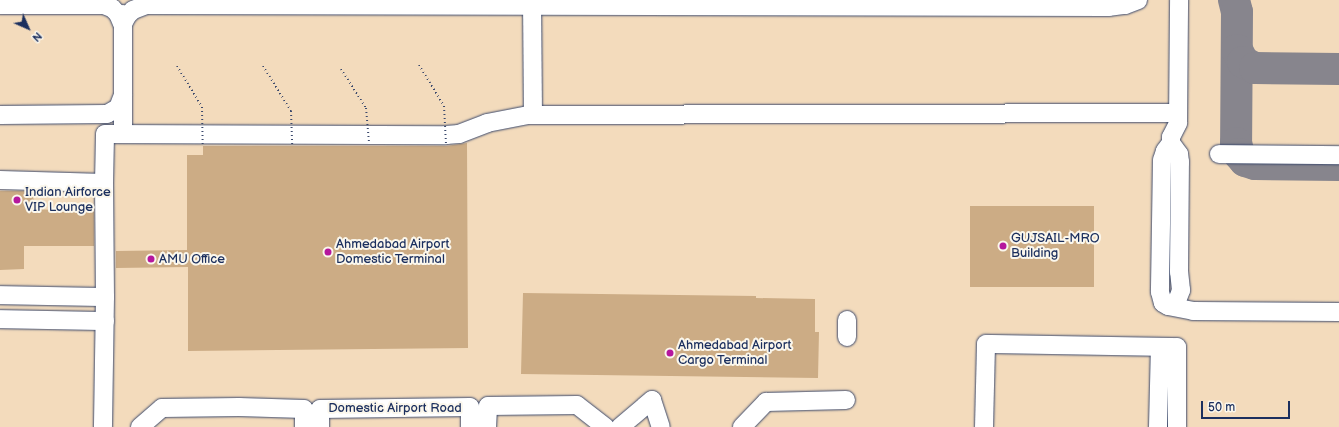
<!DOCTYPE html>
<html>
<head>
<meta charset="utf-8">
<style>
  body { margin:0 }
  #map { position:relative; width:1339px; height:427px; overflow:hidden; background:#f3dbbc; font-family:"Balsamiq Sans",sans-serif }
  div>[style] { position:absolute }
  .taxiway>* { height:32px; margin:-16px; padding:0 16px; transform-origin:16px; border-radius:16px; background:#87858d }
  .building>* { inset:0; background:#ccac85; transform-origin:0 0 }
  .roads { filter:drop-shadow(0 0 1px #3b496c) drop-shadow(0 0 1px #3b496c) }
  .minor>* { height:18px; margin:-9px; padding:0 9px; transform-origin:9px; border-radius:9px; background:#fff }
  .path-bridge>* { height:2px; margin-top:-1px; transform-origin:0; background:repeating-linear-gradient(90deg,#3b496c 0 1px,transparent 0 4px) }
  .dots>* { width:11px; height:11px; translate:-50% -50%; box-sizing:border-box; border:2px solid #fbf7ec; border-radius:50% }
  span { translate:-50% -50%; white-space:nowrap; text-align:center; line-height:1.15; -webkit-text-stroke:4px #fbf7ec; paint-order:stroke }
  .poi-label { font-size:13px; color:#1b2f5e }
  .left { translate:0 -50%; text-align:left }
  .street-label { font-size:13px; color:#1b2f5e }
  .north { position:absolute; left:8px; top:8px; width:40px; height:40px; -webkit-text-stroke:3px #fbf7ec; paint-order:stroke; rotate:135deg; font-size:11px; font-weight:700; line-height:16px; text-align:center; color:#1b2f5e }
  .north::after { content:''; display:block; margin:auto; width:14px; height:18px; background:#1b2f5e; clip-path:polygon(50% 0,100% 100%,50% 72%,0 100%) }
  .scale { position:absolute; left:1201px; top:401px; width:89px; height:18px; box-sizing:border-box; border:2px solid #1b2f5e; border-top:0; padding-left:5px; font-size:12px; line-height:14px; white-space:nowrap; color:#1b2f5e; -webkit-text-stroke:3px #fbf7ec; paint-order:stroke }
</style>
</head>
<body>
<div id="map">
  <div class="taxiway">
    <div style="left:1234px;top:0;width:12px;rotate:76deg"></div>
    <div style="left:1237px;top:12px;width:131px;rotate:90.4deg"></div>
    <div style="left:1236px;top:143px;width:11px;rotate:75deg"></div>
    <div style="left:1239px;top:154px;width:9px;rotate:49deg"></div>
    <div style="left:1245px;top:161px;width:10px;rotate:17deg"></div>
    <div style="left:1255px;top:164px;width:84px;rotate:0.7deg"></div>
    <div style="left:1237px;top:50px;width:13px;rotate:63deg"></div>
    <div style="left:1243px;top:62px;width:13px;rotate:27deg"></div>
    <div style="left:1255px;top:68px;width:84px;rotate:0.7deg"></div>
  </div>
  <div class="building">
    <div style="clip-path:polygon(467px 143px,468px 348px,188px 351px,188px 267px,116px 268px,116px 251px,187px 250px,187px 155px,203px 155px,203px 146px,446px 146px)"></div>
    <div style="clip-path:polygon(0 191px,33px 191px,34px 209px,76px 211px,76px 205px,94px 205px,94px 246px,24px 246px,24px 269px,0 270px)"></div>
    <div style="left:970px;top:206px;width:124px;height:81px"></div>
    <div style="clip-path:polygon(523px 293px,756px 296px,756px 298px,815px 299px,815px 332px,819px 332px,818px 378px,521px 374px)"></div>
  </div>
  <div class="roads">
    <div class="minor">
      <div style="left:532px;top:0;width:115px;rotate:89.5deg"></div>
      <div style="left:0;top:5px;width:104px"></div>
      <div style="left:104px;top:5px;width:9px;rotate:21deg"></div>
      <div style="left:112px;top:8px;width:8px;rotate:45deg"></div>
      <div style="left:118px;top:14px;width:13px;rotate:67deg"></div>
      <div style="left:123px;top:14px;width:120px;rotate:90deg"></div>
      <div style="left:123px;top:24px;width:9px;rotate:-63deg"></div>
      <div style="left:127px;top:16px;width:8px;rotate:-45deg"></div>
      <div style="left:133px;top:10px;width:14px;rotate:-21deg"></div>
      <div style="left:146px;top:5px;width:962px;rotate:0.12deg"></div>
      <div style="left:1108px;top:7px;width:17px;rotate:-7deg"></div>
      <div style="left:1125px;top:5px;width:14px;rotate:-21deg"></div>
      <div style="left:0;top:115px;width:107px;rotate:-0.5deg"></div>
      <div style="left:107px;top:114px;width:13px;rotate:-29deg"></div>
      <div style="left:118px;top:108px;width:14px;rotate:-69deg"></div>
      <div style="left:1171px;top:143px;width:10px;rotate:127deg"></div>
      <div style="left:1165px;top:151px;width:9px;rotate:108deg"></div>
      <div style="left:1162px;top:160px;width:132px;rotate:90.9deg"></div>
      <div style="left:1160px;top:292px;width:11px;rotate:75deg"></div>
      <div style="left:1163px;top:303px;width:6px;rotate:31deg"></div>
      <div style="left:1168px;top:306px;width:25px;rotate:11deg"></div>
      <div style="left:1193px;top:311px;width:146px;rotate:0.4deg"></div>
      <div style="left:1219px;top:154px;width:120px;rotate:0.5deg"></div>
      <div style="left:0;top:180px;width:104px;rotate:1.7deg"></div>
      <div style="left:0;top:295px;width:105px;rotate:1.1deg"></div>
      <div style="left:105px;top:297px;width:130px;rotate:90.9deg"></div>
      <div style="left:105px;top:297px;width:114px;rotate:-90.5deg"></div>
      <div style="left:104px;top:183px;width:49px;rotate:-88.8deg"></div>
      <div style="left:105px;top:134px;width:341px;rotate:0.2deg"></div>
      <div style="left:446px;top:135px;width:13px;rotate:-4deg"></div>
      <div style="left:459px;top:134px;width:30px;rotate:-21deg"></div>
      <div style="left:487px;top:123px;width:42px;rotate:-11deg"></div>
      <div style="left:528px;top:115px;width:650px;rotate:-0.18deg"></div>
      <div style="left:1175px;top:306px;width:17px;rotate:-69deg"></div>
      <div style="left:1181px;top:290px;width:18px;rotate:-96deg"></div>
      <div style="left:1179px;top:272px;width:110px;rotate:-89.5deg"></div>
      <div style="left:1180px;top:162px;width:8px;rotate:-97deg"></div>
      <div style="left:1179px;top:154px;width:14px;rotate:-126deg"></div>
      <div style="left:1171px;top:143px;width:6px;rotate:-90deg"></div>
      <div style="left:1171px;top:137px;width:16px;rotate:-63deg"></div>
      <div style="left:1178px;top:123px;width:123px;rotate:-89.5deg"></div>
      <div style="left:0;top:319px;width:105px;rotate:1.1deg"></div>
      <div style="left:847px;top:320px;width:17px;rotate:90deg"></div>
      <div style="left:140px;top:427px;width:29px;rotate:-41deg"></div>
      <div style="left:162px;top:408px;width:77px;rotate:-0.7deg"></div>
      <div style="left:239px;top:407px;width:65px;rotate:1.8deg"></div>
      <div style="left:304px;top:409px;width:18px;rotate:90deg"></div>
      <div style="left:320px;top:427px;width:18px;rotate:-90deg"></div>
      <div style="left:320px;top:409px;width:150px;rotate:-0.8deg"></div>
      <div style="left:470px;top:407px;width:20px;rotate:90deg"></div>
      <div style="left:487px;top:427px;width:21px;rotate:-87deg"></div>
      <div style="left:488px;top:406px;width:89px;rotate:-0.6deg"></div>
      <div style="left:577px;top:405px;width:36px;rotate:38deg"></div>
      <div style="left:620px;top:427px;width:42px;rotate:-40.2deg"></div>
      <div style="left:652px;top:400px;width:28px;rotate:72deg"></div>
      <div style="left:742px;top:427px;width:35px;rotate:-46deg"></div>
      <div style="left:766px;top:402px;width:80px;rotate:-1.4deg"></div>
      <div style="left:984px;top:427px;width:83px;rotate:-88.6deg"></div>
      <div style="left:986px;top:344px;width:191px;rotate:0.9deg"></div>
      <div style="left:1177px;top:347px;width:80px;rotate:90deg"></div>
      <div style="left:1158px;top:427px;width:80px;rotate:-88.6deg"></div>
    </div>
  </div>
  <div class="path-bridge">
    <div style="left:419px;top:65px;width:48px;rotate:58.6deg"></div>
    <div style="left:444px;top:106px;width:37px;rotate:87deg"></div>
    <div style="left:177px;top:66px;width:48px;rotate:58.6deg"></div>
    <div style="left:202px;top:107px;width:39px;rotate:89deg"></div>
    <div style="left:263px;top:66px;width:53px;rotate:58.1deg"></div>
    <div style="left:291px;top:111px;width:34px;rotate:88deg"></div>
    <div style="left:341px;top:69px;width:46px;rotate:57.3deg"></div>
    <div style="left:366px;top:108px;width:36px;rotate:85deg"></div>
  </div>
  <div class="dots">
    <div style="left:17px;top:200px;background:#b5179e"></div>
    <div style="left:1003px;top:246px;background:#b5179e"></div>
    <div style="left:328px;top:252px;background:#b5179e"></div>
    <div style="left:151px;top:259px;background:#b5179e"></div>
    <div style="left:670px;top:353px;background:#b5179e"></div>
  </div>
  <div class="poi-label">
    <span class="left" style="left:25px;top:200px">Indian Airforce<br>VIP Lounge</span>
    <span class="left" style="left:1011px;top:246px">GUJSAIL-MRO<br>Building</span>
    <span class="left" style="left:336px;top:252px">Ahmedabad Airport<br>Domestic Terminal</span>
    <span class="left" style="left:159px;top:259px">AMU Office</span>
    <span class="left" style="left:678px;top:353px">Ahmedabad Airport<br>Cargo Terminal</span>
  </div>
  <div class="street-label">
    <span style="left:395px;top:408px">Domestic Airport Road</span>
  </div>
  <div class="north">N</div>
  <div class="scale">50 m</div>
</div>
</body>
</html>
